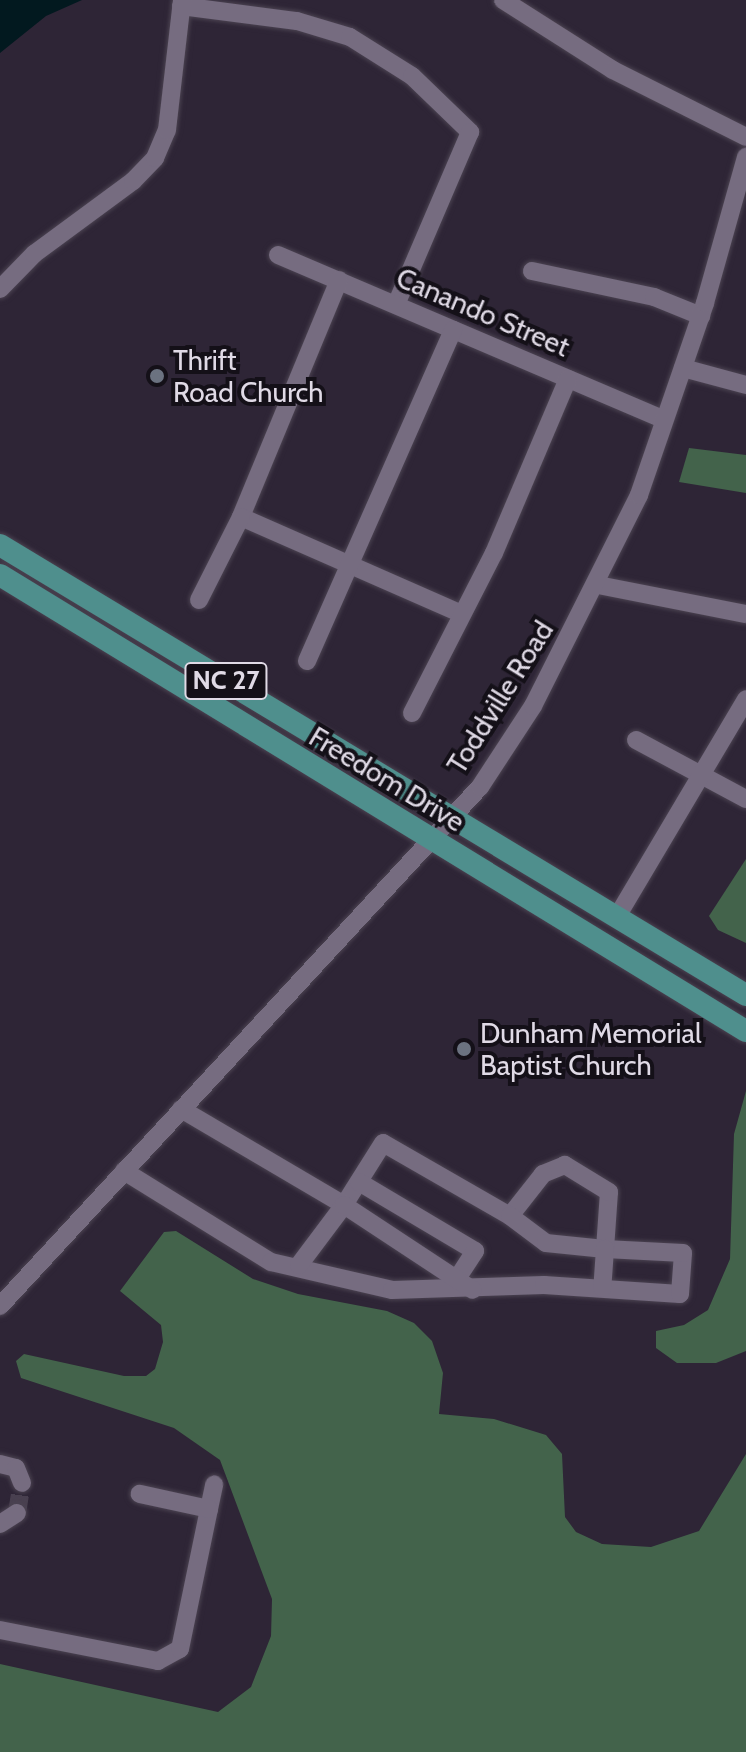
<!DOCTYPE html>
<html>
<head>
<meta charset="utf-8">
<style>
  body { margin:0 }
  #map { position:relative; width:746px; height:1752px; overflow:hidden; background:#2e2536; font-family:Cabin,sans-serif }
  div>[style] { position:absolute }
  .forest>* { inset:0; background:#43634b }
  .water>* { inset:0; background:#02191f }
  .minor-tunnel>* { height:18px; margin-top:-9px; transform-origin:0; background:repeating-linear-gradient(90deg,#494050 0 18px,transparent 0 27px) }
  .roads { filter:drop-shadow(0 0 2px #4b4351) drop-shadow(0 0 2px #4b4351) }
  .minor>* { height:18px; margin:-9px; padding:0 9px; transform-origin:9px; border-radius:9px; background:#766c80 }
  .major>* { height:22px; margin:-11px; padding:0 11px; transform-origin:11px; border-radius:11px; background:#4f8f8d }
  .dots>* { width:22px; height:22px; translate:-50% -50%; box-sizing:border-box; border:4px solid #141018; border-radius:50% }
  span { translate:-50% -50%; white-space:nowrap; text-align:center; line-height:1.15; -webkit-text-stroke:8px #141018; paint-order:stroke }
  .shield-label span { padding:2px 6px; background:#141018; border:2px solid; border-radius:6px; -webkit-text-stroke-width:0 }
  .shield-label { font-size:26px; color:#e0dae6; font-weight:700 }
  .street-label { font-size:28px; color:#e0dae6 }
  .poi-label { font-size:28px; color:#e0dae6 }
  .left { translate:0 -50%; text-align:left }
</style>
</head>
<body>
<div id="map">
  <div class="forest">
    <div style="clip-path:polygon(689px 448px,746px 455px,746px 493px,679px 482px)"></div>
    <div style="clip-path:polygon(746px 859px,746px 943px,718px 930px,709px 916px)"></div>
    <div style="clip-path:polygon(746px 1091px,746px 1351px,716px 1363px,677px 1363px,656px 1348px,656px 1331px,684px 1325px,708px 1310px,730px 1259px,734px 1134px)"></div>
    <div style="clip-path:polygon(176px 1231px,253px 1279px,298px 1294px,387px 1311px,414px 1323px,432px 1341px,443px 1373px,439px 1414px,494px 1419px,546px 1435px,562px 1454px,565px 1517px,576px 1532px,602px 1544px,651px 1547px,699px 1531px,746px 1454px,746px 1752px,0 1752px,0 1664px,218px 1712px,251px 1687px,271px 1636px,272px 1599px,220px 1460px,174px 1428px,21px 1378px,16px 1361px,24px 1354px,124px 1376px,146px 1376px,155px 1369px,163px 1342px,161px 1325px,120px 1291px,164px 1232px)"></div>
  </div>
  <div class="water">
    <div style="clip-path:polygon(0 0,82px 0,46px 16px,0 53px)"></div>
  </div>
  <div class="minor-tunnel">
    <div style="left:17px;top:1513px;width:30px;rotate:-81deg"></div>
  </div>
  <div class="roads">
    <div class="minor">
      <div style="left:503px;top:0;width:130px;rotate:32.5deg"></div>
      <div style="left:613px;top:70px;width:149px;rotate:26.7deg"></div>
      <div style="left:181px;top:6px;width:117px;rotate:7.4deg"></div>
      <div style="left:297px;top:21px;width:55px;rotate:16.8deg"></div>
      <div style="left:350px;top:37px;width:73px;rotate:32.2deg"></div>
      <div style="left:412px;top:76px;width:81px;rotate:44deg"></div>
      <div style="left:470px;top:132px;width:188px;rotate:113.2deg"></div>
      <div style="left:278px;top:255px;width:420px;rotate:23.1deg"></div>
      <div style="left:532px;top:271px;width:125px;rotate:12deg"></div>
      <div style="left:654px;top:297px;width:51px;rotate:22deg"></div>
      <div style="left:339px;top:280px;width:256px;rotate:112.5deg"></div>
      <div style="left:241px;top:517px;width:241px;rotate:23.7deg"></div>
      <div style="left:0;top:289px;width:49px;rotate:-45.8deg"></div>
      <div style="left:34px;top:254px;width:123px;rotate:-36.4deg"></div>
      <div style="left:133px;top:181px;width:32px;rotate:-46deg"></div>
      <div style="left:155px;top:158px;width:30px;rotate:-67deg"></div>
      <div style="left:167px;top:130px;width:131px;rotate:-83.4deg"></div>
      <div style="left:683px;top:368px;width:65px;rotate:15.1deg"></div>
      <div style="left:598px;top:585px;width:151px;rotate:11.1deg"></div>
      <div style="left:199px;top:600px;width:93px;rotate:-63.2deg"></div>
      <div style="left:307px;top:661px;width:362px;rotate:-66.2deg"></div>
      <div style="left:412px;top:713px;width:180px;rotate:-62.9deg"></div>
      <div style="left:494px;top:553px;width:189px;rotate:-67deg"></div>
      <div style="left:636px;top:740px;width:125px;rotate:28.2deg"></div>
      <div style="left:618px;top:915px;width:251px;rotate:-59.3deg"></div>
      <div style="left:124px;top:1171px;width:173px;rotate:31.8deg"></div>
      <div style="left:271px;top:1262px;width:124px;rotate:13deg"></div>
      <div style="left:392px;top:1290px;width:152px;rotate:-1.9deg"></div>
      <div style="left:544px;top:1285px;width:136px;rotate:3.8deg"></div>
      <div style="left:680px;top:1294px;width:41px;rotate:-85.8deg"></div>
      <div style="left:683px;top:1253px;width:78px;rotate:-177.1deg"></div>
      <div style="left:605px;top:1249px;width:57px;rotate:-86deg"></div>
      <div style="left:609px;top:1192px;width:52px;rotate:-148.5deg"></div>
      <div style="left:565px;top:1165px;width:24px;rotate:158deg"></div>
      <div style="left:543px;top:1174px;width:53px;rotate:128.2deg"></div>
      <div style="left:510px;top:1216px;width:146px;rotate:-150.1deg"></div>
      <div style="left:383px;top:1143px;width:73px;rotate:122.2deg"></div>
      <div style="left:344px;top:1205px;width:189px;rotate:-149.5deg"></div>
      <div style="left:359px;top:1182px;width:135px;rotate:30.7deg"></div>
      <div style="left:475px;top:1251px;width:33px;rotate:123deg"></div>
      <div style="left:510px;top:1216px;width:45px;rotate:36.9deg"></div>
      <div style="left:546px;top:1243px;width:59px;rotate:5.8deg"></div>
      <div style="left:605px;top:1249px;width:39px;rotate:94deg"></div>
      <div style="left:299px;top:1265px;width:75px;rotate:-53.1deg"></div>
      <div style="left:344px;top:1205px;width:154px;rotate:33.4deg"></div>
      <div style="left:0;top:1306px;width:707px;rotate:-47.24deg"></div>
      <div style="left:480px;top:787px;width:97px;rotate:-56.8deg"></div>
      <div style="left:533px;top:706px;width:236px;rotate:-63.3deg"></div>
      <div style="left:639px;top:495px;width:203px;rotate:-71deg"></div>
      <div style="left:705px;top:303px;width:152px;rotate:-74.3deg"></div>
      <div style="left:0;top:1464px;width:16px;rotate:14deg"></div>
      <div style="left:16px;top:1468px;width:16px;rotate:68deg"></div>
      <div style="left:209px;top:1509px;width:25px;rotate:-78deg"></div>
      <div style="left:0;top:1524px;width:20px;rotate:-33deg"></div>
      <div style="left:0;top:1630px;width:161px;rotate:11.1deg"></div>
      <div style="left:158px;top:1661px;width:25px;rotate:-29deg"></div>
      <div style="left:180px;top:1649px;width:143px;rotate:-78.3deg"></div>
      <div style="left:209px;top:1509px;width:71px;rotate:-167.7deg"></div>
    </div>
    <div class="major">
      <div style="left:0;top:545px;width:871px;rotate:31.1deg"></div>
      <div style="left:0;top:575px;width:874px;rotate:31.44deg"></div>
    </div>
  </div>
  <div class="dots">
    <div style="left:157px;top:376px;background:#6b7280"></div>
    <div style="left:464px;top:1049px;background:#6b7280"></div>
  </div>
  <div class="shield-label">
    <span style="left:226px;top:681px">NC 27</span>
  </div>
  <div class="street-label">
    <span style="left:483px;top:312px;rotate:23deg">Canando Street</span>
    <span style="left:500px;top:697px;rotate:-58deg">Toddville Road</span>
    <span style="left:387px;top:779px;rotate:31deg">Freedom Drive</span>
  </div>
  <div class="poi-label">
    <span class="left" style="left:173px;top:376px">Thrift<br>Road Church</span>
    <span class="left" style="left:480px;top:1049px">Dunham Memorial<br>Baptist Church</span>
  </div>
</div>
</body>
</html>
